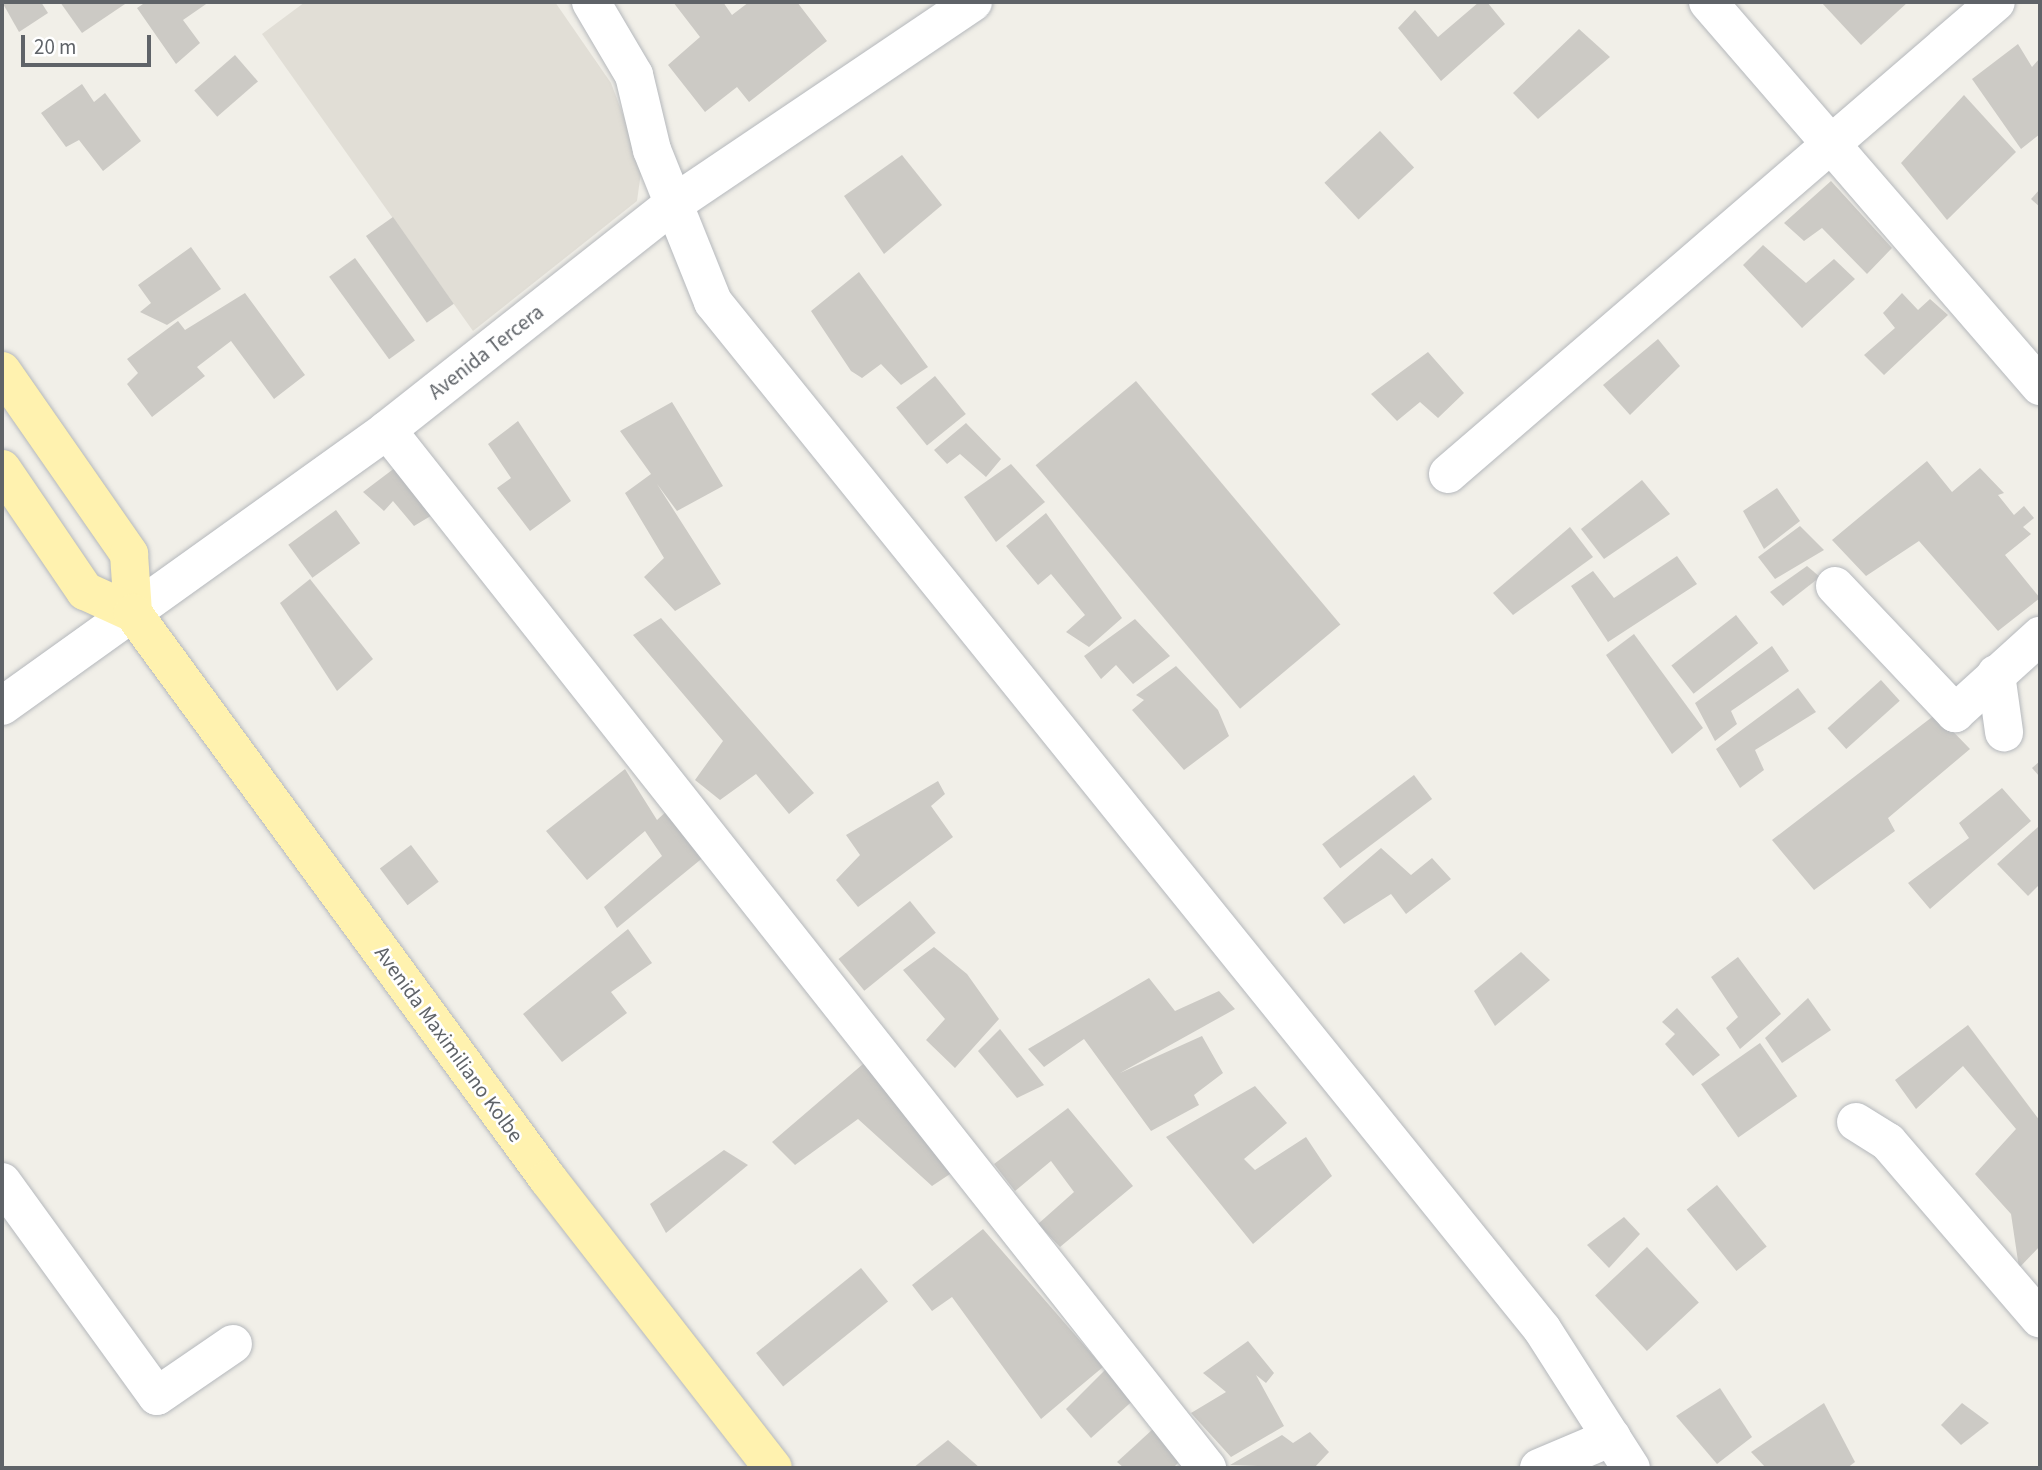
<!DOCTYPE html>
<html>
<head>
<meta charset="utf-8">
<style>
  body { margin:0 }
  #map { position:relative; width:2042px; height:1470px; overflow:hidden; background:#f1efe8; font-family:"Source Sans 3",sans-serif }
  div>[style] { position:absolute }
  .education>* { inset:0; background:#e1ded6 }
  .building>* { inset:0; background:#cccac5; transform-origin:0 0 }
  .roads { filter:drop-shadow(0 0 2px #b5b8bc) drop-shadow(0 0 2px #b5b8bc) }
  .minor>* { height:38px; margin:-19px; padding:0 19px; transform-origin:19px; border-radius:19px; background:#fff }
  .major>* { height:38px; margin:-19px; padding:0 19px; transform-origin:19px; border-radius:19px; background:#fff2af }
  span { translate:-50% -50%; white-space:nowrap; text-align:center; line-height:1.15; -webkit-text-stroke:5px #fff; paint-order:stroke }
  .street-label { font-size:21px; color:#5f6368 }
  .frame { position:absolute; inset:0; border:4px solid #5f6368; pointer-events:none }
  .scale { position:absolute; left:21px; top:35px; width:130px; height:32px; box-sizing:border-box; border:4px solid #5f6368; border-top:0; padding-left:9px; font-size:21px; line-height:24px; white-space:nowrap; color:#5f6368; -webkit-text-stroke:5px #fff; paint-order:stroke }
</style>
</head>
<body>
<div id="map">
  <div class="education">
    <div style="clip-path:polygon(305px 2px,555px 2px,611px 83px,642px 165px,637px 201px,473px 331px,262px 34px)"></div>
  </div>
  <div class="building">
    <div style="clip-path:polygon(2px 2px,41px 2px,48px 13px,19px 32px)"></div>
    <div style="clip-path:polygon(60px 2px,128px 2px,82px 33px)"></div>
    <div style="clip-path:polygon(146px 2px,209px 2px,183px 20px,200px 43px,176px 64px,137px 8px)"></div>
    <div style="clip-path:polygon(673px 2px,723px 2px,732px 15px,749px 2px,797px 2px,827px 41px,749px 102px,737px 87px,705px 112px,668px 65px,700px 37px)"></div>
    <div style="clip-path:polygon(1479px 2px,1487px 2px,1505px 24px,1441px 81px,1398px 28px,1415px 10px,1438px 37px)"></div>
    <div style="clip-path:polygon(1821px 2px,1908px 2px,1861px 45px)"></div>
    <div style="clip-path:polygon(1579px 29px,1610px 57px,1538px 119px,1513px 93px)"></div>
    <div style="clip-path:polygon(2018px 44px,2032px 67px,2040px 58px,2040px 134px,2021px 149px,1972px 79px)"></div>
    <div style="left:235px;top:55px;width:35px;height:54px;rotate:49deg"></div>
    <div style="clip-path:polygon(82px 84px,94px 102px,105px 93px,141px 141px,103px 171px,79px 140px,66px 147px,41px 113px)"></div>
    <div style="clip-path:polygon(1964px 95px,2016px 152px,1947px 220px,1901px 163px)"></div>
    <div style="left:1380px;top:131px;width:50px;height:76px;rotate:47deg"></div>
    <div style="clip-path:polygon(902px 155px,942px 205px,884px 254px,844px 196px)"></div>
    <div style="clip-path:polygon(1831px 181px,1892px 248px,1867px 274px,1822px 228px,1804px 241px,1784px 223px)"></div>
    <div style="clip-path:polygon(2040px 189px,2040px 207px,2031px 199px)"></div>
    <div style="left:393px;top:217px;width:106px;height:33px;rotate:55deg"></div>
    <div style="clip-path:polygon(1763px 245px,1806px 283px,1834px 259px,1855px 279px,1802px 328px,1743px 265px)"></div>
    <div style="clip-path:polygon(191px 247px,221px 289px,167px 325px,140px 312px,151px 303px,138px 285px)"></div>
    <div style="left:355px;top:258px;width:102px;height:32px;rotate:54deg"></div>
    <div style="clip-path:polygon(859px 272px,928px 367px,901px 385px,881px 364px,862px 378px,851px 371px,811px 311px)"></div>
    <div style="clip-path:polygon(245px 293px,305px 375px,274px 399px,231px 341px,197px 367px,205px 376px,152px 417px,127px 384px,138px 373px,127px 359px,178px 321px,185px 330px)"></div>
    <div style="clip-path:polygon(1902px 293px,1918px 310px,1930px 299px,1948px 315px,1884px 375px,1864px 355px,1895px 328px,1883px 313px)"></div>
    <div style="clip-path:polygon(1658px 339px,1680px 366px,1630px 415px,1603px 385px)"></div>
    <div style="clip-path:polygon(1428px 352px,1464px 393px,1438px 418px,1420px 402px,1397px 421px,1371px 394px)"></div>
    <div style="left:935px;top:376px;width:49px;height:50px;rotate:51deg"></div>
    <div style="left:1136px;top:381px;width:318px;height:131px;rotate:50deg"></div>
    <div style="clip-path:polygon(672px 402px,723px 486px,677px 511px,657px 484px,721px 584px,675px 611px,644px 577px,664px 558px,625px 493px,651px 474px,620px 431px)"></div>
    <div style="clip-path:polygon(518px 421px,571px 501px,530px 531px,497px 488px,511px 478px,488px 444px)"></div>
    <div style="clip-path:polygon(966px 423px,1001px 459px,986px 477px,960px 454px,947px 464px,934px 450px)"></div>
    <div style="clip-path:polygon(1927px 461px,1952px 492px,1980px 468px,2004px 493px,1998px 495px,2014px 515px,2024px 506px,2034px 518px,2023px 527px,2031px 534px,2005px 555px,2040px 598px,1998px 631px,1919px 541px,1866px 576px,1832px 540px)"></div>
    <div style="clip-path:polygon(400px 464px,434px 514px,414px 526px,393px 501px,384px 511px,363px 492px)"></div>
    <div style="clip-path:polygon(1011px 464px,1045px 502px,996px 542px,964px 497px)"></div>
    <div style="clip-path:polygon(1642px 480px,1670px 514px,1604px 559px,1581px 529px)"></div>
    <div style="clip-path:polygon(1777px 488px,1800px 521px,1764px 549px,1743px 511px)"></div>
    <div style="left:336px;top:510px;width:41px;height:59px;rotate:54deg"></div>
    <div style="clip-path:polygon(1046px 513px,1122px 618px,1089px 647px,1066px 632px,1085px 615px,1051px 574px,1038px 585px,1006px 546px)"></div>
    <div style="clip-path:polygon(1800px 526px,1824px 550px,1775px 579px,1758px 557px)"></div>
    <div style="clip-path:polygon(1570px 527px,1593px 557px,1513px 615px,1493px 593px)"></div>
    <div style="clip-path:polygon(1677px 556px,1697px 584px,1608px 642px,1571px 586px,1593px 571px,1614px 598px)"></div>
    <div style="clip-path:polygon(1807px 566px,1820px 577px,1783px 606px,1770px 592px)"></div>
    <div style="clip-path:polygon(310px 579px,373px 659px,337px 691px,280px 603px)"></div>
    <div style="left:1736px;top:615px;width:36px;height:82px;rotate:52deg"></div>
    <div style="clip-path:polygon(661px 618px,814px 793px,789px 814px,756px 774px,720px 800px,695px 780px,723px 741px,633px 635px)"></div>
    <div style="clip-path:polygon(1135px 619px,1170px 656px,1133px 684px,1116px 665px,1101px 679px,1084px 656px)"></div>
    <div style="clip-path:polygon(1634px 634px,1703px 728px,1672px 754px,1606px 655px)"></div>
    <div style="clip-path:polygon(1772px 646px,1789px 671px,1731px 711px,1737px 724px,1715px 741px,1695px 703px)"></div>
    <div style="clip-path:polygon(1176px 666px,1218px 710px,1229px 736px,1184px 770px,1132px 710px,1144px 700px,1136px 695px)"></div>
    <div style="left:1881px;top:680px;width:28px;height:72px;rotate:48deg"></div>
    <div style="clip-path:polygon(1798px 688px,1816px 712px,1755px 750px,1764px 770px,1740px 788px,1716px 749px)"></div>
    <div style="clip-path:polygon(1936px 714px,1970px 749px,1888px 818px,1895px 831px,1814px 890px,1772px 840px)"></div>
    <div style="clip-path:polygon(2040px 761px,2040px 777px,2032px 768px)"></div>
    <div style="clip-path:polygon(625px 769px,657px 820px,669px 809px,705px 856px,617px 928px,604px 907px,662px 856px,645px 831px,587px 880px,546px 831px)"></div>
    <div style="left:1414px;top:775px;width:30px;height:115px;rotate:53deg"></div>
    <div style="clip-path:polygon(938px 781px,945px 794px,931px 806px,953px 837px,858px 907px,836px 880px,860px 855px,846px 835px)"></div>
    <div style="clip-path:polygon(2002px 788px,2031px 821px,1930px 909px,1908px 883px,1969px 838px,1959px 823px)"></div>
    <div style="clip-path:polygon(2038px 827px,2040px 884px,2028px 896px,1997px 864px)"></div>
    <div style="left:411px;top:845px;width:46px;height:39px;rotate:53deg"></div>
    <div style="clip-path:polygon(1381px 848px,1411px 875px,1432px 858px,1451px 879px,1406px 914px,1391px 894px,1344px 924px,1323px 898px)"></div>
    <div style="left:910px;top:901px;width:41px;height:92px;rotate:51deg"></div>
    <div style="clip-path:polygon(628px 929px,652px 963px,611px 992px,627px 1013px,562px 1062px,523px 1014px)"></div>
    <div style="clip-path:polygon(934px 947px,967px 974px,999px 1019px,955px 1068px,926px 1040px,945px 1019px,903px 970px)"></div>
    <div style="clip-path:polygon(1521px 952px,1550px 980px,1495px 1026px,1474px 991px)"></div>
    <div style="clip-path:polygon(1738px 957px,1781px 1014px,1740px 1049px,1726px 1028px,1738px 1017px,1711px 977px)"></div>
    <div style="clip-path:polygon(1149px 978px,1175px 1011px,1219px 991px,1235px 1009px,1120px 1073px,1202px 1036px,1223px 1073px,1194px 1095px,1199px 1105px,1151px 1131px,1084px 1039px,1044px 1067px,1028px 1049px)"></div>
    <div style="clip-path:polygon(1808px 998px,1831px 1030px,1782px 1063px,1765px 1038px)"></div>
    <div style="clip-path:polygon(1677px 1008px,1720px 1055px,1693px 1076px,1665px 1044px,1675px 1034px,1662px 1022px)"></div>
    <div style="clip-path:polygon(1968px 1025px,2040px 1121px,2040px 1246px,2019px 1268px,2011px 1214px,1975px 1174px,2016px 1129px,1963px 1066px,1916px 1109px,1895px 1080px)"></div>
    <div style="clip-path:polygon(1000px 1029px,1044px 1085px,1017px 1098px,978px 1051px)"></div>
    <div style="left:1760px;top:1043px;width:65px;height:72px;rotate:55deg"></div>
    <div style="clip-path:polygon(870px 1058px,953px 1172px,932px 1186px,858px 1119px,795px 1165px,772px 1142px)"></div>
    <div style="clip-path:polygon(1255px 1086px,1287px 1123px,1244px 1159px,1255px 1170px,1306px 1137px,1332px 1176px,1253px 1244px,1166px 1137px)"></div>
    <div style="clip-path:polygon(1068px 1108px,1133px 1186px,1060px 1247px,1038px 1224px,1074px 1192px,1051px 1161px,1015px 1191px,994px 1164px)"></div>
    <div style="clip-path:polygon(724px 1150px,748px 1165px,666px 1233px,650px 1204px)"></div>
    <div style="left:1717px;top:1185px;width:79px;height:39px;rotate:51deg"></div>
    <div style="clip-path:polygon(1624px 1217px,1640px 1234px,1609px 1268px,1587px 1245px)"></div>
    <div style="clip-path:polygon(983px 1229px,1103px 1367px,1041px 1419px,952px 1297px,932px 1311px,912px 1285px)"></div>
    <div style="left:1647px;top:1247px;width:76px;height:71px;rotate:47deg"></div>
    <div style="left:861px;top:1268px;width:43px;height:135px;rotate:51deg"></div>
    <div style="clip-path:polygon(1248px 1341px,1274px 1373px,1266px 1383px,1256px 1375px,1284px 1426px,1231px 1457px,1191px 1413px,1226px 1392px,1203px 1373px)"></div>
    <div style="clip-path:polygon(1114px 1361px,1137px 1397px,1091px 1438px,1066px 1409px)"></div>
    <div style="clip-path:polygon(1720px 1388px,1752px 1437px,1717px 1464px,1676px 1416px)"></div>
    <div style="clip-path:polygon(1824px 1403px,1855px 1462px,1847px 1468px,1766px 1468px,1751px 1452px)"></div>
    <div style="clip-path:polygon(1962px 1403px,1989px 1423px,1961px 1445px,1941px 1425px)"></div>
    <div style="clip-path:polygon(1153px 1429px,1184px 1457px,1173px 1468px,1124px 1468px,1117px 1462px)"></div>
    <div style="clip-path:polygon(1310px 1432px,1329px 1452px,1314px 1468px,1230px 1465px,1282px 1435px,1293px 1443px)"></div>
    <div style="clip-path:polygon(948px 1440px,980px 1468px,913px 1468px)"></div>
  </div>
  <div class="roads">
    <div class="minor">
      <div style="left:591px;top:2px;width:85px;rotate:59.5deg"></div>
      <div style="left:634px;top:75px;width:77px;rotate:76.5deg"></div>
      <div style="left:652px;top:150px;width:164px;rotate:68.1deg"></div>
      <div style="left:713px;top:302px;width:1320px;rotate:51.09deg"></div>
      <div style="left:1542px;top:1329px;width:165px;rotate:57.4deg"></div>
      <div style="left:1708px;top:2px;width:508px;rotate:49.15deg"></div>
      <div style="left:387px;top:430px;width:1323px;rotate:51.69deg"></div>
      <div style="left:1448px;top:474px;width:723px;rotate:-40.74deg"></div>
      <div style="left:1835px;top:586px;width:175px;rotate:46.6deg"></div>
      <div style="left:1955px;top:713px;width:115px;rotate:-42.2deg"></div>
      <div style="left:1996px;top:674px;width:59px;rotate:82.1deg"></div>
      <div style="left:2px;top:706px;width:474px;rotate:-35.6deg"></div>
      <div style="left:387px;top:430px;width:363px;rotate:-38.3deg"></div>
      <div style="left:672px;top:205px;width:363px;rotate:-34deg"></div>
      <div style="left:1856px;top:1122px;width:38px;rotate:32deg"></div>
      <div style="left:1888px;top:1142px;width:233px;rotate:49.3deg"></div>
      <div style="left:2px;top:1182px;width:264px;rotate:54.1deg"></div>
      <div style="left:157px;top:1396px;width:92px;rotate:-34.4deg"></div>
      <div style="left:1539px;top:1468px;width:79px;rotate:-23deg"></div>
    </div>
    <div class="major">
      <div style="left:2px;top:371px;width:223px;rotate:55.2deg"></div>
      <div style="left:129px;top:554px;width:59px;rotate:86.1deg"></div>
      <div style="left:2px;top:469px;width:148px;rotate:55.8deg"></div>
      <div style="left:85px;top:591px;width:53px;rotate:24.6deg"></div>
      <div style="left:133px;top:613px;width:702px;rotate:53.75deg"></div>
      <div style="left:548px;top:1179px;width:366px;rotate:52.1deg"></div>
    </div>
  </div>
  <div class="street-label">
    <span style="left:486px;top:352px;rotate:-38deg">Avenida Tercera</span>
    <span style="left:449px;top:1044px;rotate:54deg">Avenida Maximiliano Kolbe</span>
  </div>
  <div class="frame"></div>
  <div class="scale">20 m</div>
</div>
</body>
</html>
